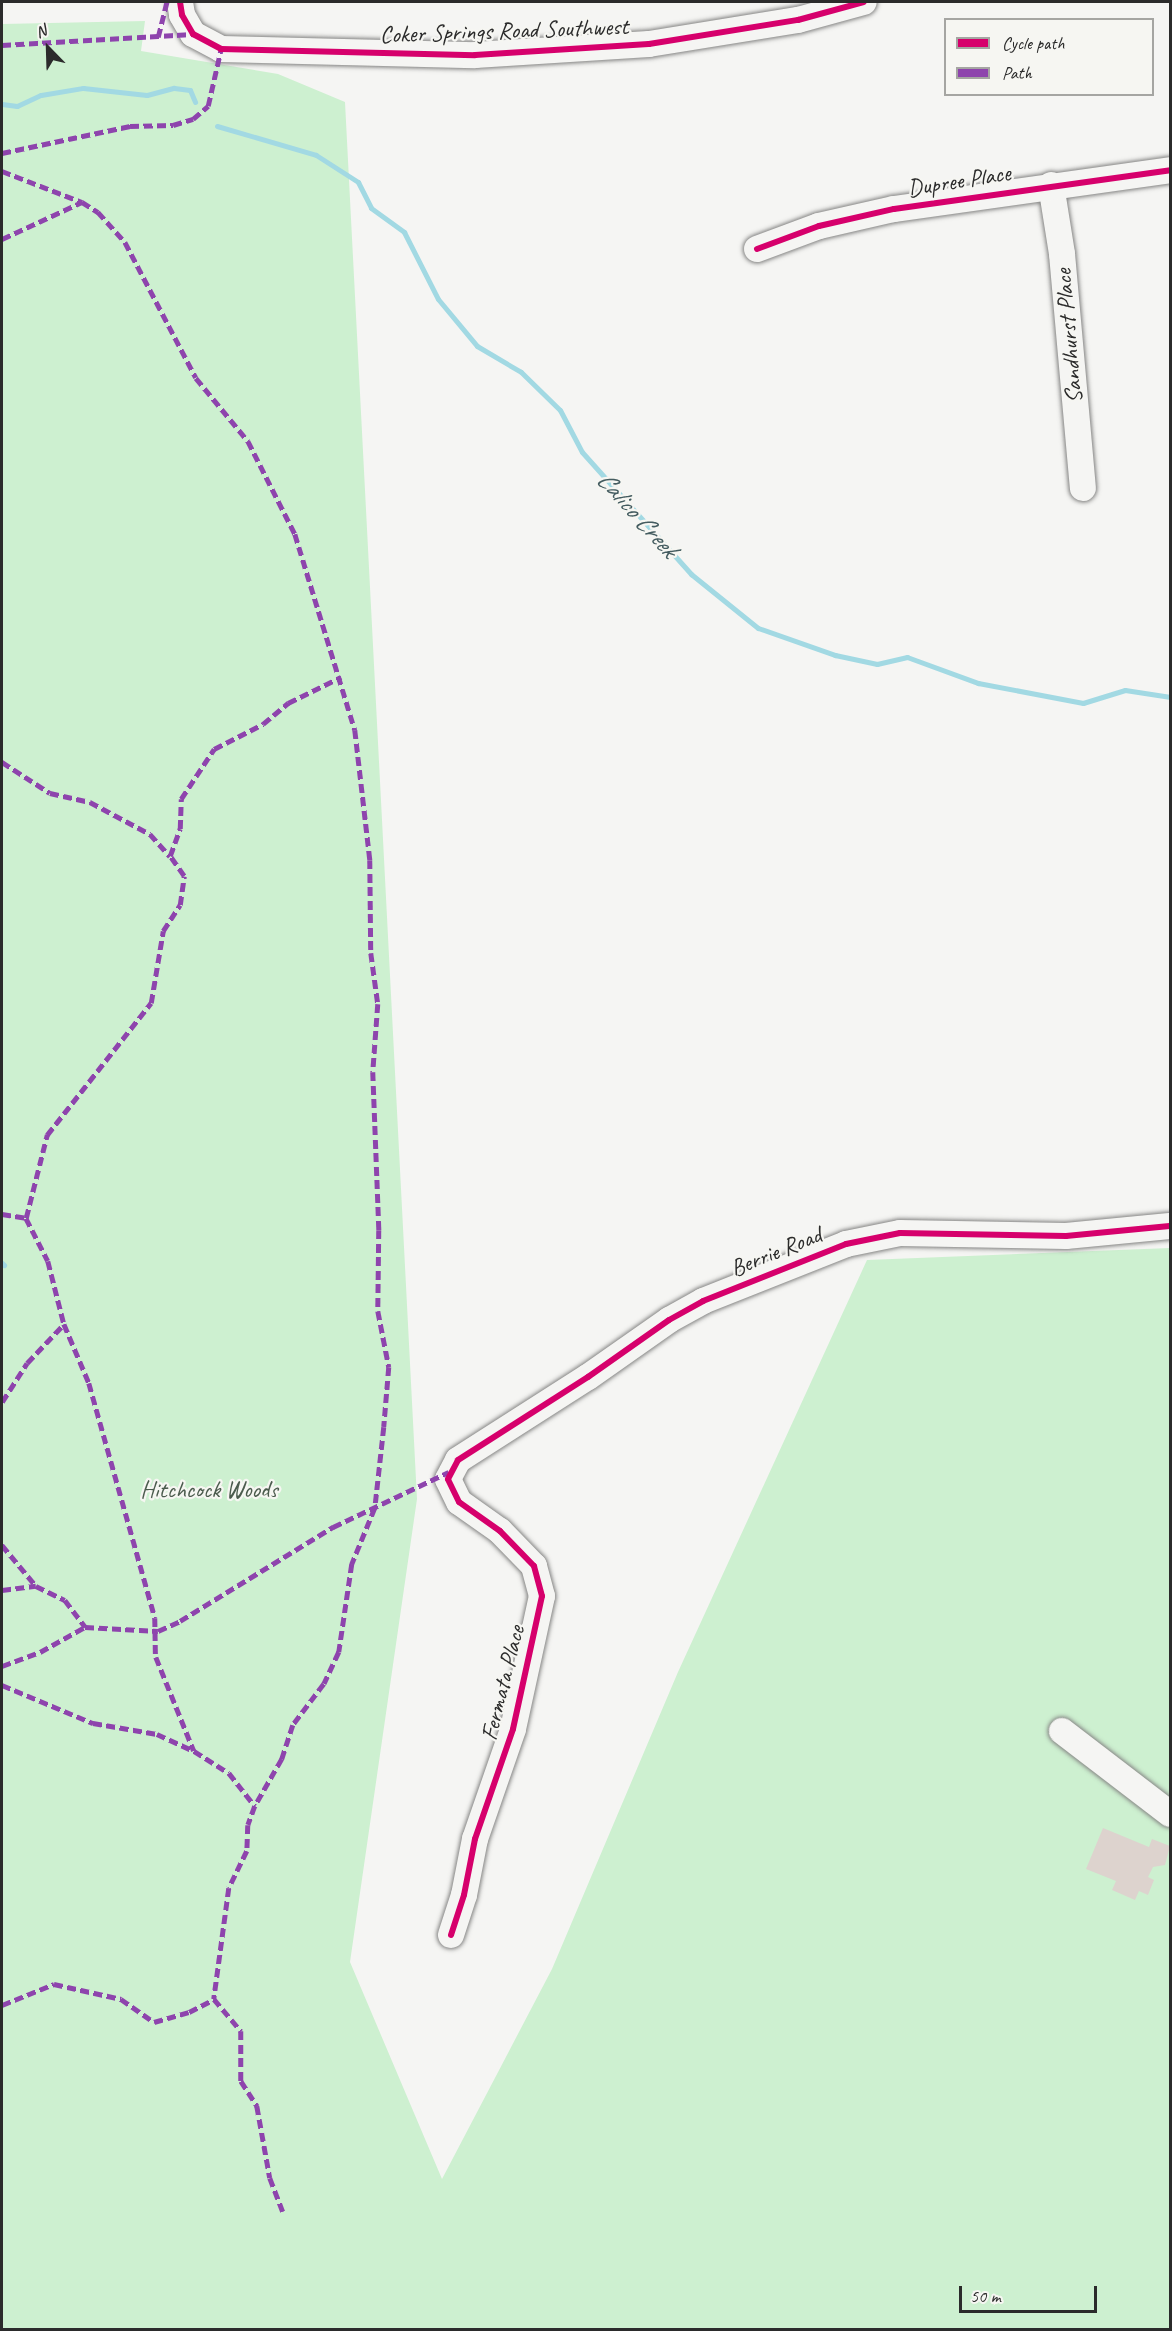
<!DOCTYPE html>
<html>
<head>
<meta charset="utf-8">
<style>
  body { margin:0 }
  #map { position:relative; width:1172px; height:2331px; overflow:hidden; background:#f5f5f3; font-family:Caveat,sans-serif }
  div>[style] { position:absolute }
  .green>* { inset:0; background:#cdf0d0 }
  .stream>* { height:5px; margin:-2.5px; padding:0 2.5px; transform-origin:2.5px; border-radius:2.5px; background:#a2d9e3 }
  .building>* { inset:0; background:#ddd3ce }
  .roads { filter:drop-shadow(0 0 2px #868685) drop-shadow(0 0 2px #868685) }
  .minor>* { height:26px; margin:-13px; padding:0 13px; transform-origin:13px; border-radius:13px; background:#f5f5f3 }
  .quiet>* { height:4.5px; margin-top:-2.25px; transform-origin:0; background:repeating-linear-gradient(90deg,#8e44ad 0 9px,transparent 0 13.5px) }
  .cycleway>* { height:6px; margin:-3px; padding:0 3px; transform-origin:3px; border-radius:3px; background:#d6006c }
  span { translate:-50% -50%; white-space:nowrap; text-align:center; line-height:1.15; -webkit-text-stroke:4.5px #f6f6f2; paint-order:stroke }
  .street-label { font-size:24px; color:#2b2b2b }
  .park-label { font-size:24px; color:#4b5b4d }
  .water-label { font-size:26px; color:#445c60; font-style:italic }
  .frame { position:absolute; inset:0; border:3px solid #2b2b2b; pointer-events:none }
  .legend { position:absolute; left:944px; top:18px; width:210px; height:78px; box-sizing:border-box; background:#f6f6f2; border:2px solid #a5a5a2; margin:0; padding:8px 10px; list-style:none; font-size:18px; color:#2b2b2b }
  .legend li { display:flex; align-items:center; gap:12px; height:30px }
  .legend b { width:30px; border:2px solid #a5a5a2 }
  .north { position:absolute; left:18px; top:18px; width:60px; height:60px; -webkit-text-stroke:4px #f6f6f2; paint-order:stroke; rotate:337deg; font-size:16px; font-weight:700; line-height:24px; text-align:center; color:#2b2b2b }
  .north::after { content:''; display:block; margin:auto; width:21px; height:27px; background:#2b2b2b; clip-path:polygon(50% 0,100% 100%,50% 72%,0 100%) }
  .scale { position:absolute; left:959px; top:2286px; width:138px; height:27px; box-sizing:border-box; border:3px solid #2b2b2b; border-top:0; padding-left:8px; font-size:18px; line-height:21px; white-space:nowrap; color:#2b2b2b; -webkit-text-stroke:4px #f6f6f2; paint-order:stroke }
</style>
</head>
<body>
<div id="map">
  <div class="green">
    <div style="clip-path:polygon(145px 21px,141px 51px,278px 74px,345px 102px,417px 1499px,350px 1962px,442px 2179px,552px 1969px,678px 1672px,867px 1260px,1170px 1248px,1170px 2329px,2px 2329px,2px 24px)"></div>
  </div>
  <div class="stream">
    <div style="left:2px;top:104px;width:15px;rotate:8deg"></div>
    <div style="left:17px;top:106px;width:26px;rotate:-25deg"></div>
    <div style="left:41px;top:95px;width:43px;rotate:-9.5deg"></div>
    <div style="left:83px;top:88px;width:64px;rotate:6.2deg"></div>
    <div style="left:147px;top:95px;width:28px;rotate:-15deg"></div>
    <div style="left:174px;top:88px;width:16px;rotate:7deg"></div>
    <div style="left:190px;top:90px;width:13px;rotate:67deg"></div>
    <div style="left:217px;top:126px;width:103px;rotate:16.3deg"></div>
    <div style="left:316px;top:155px;width:50px;rotate:32.7deg"></div>
    <div style="left:358px;top:182px;width:29px;rotate:63deg"></div>
    <div style="left:371px;top:208px;width:41px;rotate:36deg"></div>
    <div style="left:404px;top:232px;width:75px;rotate:63.1deg"></div>
    <div style="left:438px;top:299px;width:61px;rotate:50.3deg"></div>
    <div style="left:477px;top:346px;width:51px;rotate:30.6deg"></div>
    <div style="left:521px;top:372px;width:54px;rotate:44.3deg"></div>
    <div style="left:560px;top:410px;width:47px;rotate:62.4deg"></div>
    <div style="left:582px;top:452px;width:164px;rotate:48.2deg"></div>
    <div style="left:691px;top:574px;width:86px;rotate:38.9deg"></div>
    <div style="left:758px;top:628px;width:82px;rotate:19.3deg"></div>
    <div style="left:835px;top:655px;width:43px;rotate:12.1deg"></div>
    <div style="left:877px;top:664px;width:31px;rotate:-13deg"></div>
    <div style="left:907px;top:657px;width:76px;rotate:20.1deg"></div>
    <div style="left:978px;top:683px;width:107px;rotate:10.8deg"></div>
    <div style="left:1083px;top:703px;width:44px;rotate:-17.2deg"></div>
    <div style="left:1125px;top:690px;width:46px;rotate:8.8deg"></div>
    <div style="left:2px;top:1263px;width:3px;rotate:45deg"></div>
  </div>
  <div class="building">
    <div style="clip-path:polygon(1103px 1828px,1149px 1847px,1152px 1839px,1170px 1846px,1165px 1865px,1153px 1867px,1148px 1877px,1154px 1880px,1148px 1895px,1139px 1891px,1135px 1900px,1112px 1890px,1116px 1881px,1086px 1869px)"></div>
  </div>
  <div class="roads">
    <div class="minor">
      <div style="left:180px;top:2px;width:13px;rotate:81deg"></div>
      <div style="left:182px;top:15px;width:22px;rotate:60deg"></div>
      <div style="left:193px;top:34px;width:32px;rotate:28deg"></div>
      <div style="left:221px;top:49px;width:254px;rotate:1.4deg"></div>
      <div style="left:475px;top:55px;width:174px;rotate:-3.6deg"></div>
      <div style="left:649px;top:44px;width:151px;rotate:-9.2deg"></div>
      <div style="left:798px;top:20px;width:68px;rotate:-15.3deg"></div>
      <div style="left:1051px;top:185px;width:70px;rotate:80.9deg"></div>
      <div style="left:1062px;top:254px;width:235px;rotate:84.9deg"></div>
      <div style="left:757px;top:249px;width:66px;rotate:-20.4deg"></div>
      <div style="left:819px;top:226px;width:77px;rotate:-12.8deg"></div>
      <div style="left:894px;top:209px;width:279px;rotate:-8deg"></div>
      <div style="left:1062px;top:1731px;width:136px;rotate:37.5deg"></div>
      <div style="left:451px;top:1935px;width:42px;rotate:-72deg"></div>
      <div style="left:464px;top:1895px;width:57px;rotate:-78.9deg"></div>
      <div style="left:475px;top:1839px;width:116px;rotate:-70.9deg"></div>
      <div style="left:513px;top:1729px;width:136px;rotate:-77.7deg"></div>
      <div style="left:542px;top:1596px;width:31px;rotate:-105deg"></div>
      <div style="left:534px;top:1566px;width:49px;rotate:-134.2deg"></div>
      <div style="left:500px;top:1531px;width:50px;rotate:-144.7deg"></div>
      <div style="left:459px;top:1502px;width:25px;rotate:-116deg"></div>
      <div style="left:448px;top:1479px;width:21px;rotate:-62deg"></div>
      <div style="left:458px;top:1460px;width:154px;rotate:-32.6deg"></div>
      <div style="left:588px;top:1377px;width:99px;rotate:-35.1deg"></div>
      <div style="left:669px;top:1320px;width:39px;rotate:-29deg"></div>
      <div style="left:703px;top:1301px;width:154px;rotate:-21.7deg"></div>
      <div style="left:846px;top:1244px;width:55px;rotate:-11.5deg"></div>
      <div style="left:900px;top:1233px;width:166px;rotate:1deg"></div>
      <div style="left:1066px;top:1236px;width:104px;rotate:-5.5deg"></div>
    </div>
  </div>
  <div class="quiet">
    <div style="left:158px;top:37px;width:36px;rotate:-76deg"></div>
    <div style="left:2px;top:45px;width:191px;rotate:-3.3deg"></div>
    <div style="left:2px;top:153px;width:131px;rotate:-11.9deg"></div>
    <div style="left:130px;top:126px;width:43px;rotate:-1.3deg"></div>
    <div style="left:173px;top:125px;width:21px;rotate:-17deg"></div>
    <div style="left:193px;top:119px;width:20px;rotate:-41deg"></div>
    <div style="left:208px;top:106px;width:58px;rotate:-77.2deg"></div>
    <div style="left:2px;top:171px;width:86px;rotate:21.2deg"></div>
    <div style="left:82px;top:202px;width:19px;rotate:32deg"></div>
    <div style="left:98px;top:212px;width:40px;rotate:48deg"></div>
    <div style="left:125px;top:242px;width:153px;rotate:62.4deg"></div>
    <div style="left:196px;top:378px;width:82px;rotate:50.5deg"></div>
    <div style="left:248px;top:441px;width:104px;rotate:63.2deg"></div>
    <div style="left:295px;top:534px;width:205px;rotate:73deg"></div>
    <div style="left:355px;top:730px;width:131px;rotate:83.4deg"></div>
    <div style="left:370px;top:860px;width:93px;rotate:89.4deg"></div>
    <div style="left:371px;top:953px;width:51px;rotate:82.2deg"></div>
    <div style="left:378px;top:1004px;width:68px;rotate:94.2deg"></div>
    <div style="left:373px;top:1072px;width:158px;rotate:87.8deg"></div>
    <div style="left:379px;top:1230px;width:81px;rotate:90.7deg"></div>
    <div style="left:378px;top:1311px;width:57px;rotate:78.9deg"></div>
    <div style="left:389px;top:1367px;width:60px;rotate:94.8deg"></div>
    <div style="left:384px;top:1427px;width:81px;rotate:96.3deg"></div>
    <div style="left:375px;top:1508px;width:61px;rotate:112.3deg"></div>
    <div style="left:352px;top:1564px;width:89px;rotate:98.4deg"></div>
    <div style="left:339px;top:1652px;width:35px;rotate:115deg"></div>
    <div style="left:324px;top:1684px;width:51px;rotate:127.1deg"></div>
    <div style="left:293px;top:1725px;width:36px;rotate:108deg"></div>
    <div style="left:282px;top:1759px;width:54px;rotate:119.9deg"></div>
    <div style="left:2px;top:239px;width:88px;rotate:-24.8deg"></div>
    <div style="left:2px;top:762px;width:57px;rotate:32.9deg"></div>
    <div style="left:50px;top:793px;width:41px;rotate:12.7deg"></div>
    <div style="left:90px;top:802px;width:68px;rotate:28.1deg"></div>
    <div style="left:150px;top:834px;width:30px;rotate:48deg"></div>
    <div style="left:2px;top:1214px;width:24px;rotate:9deg"></div>
    <div style="left:26px;top:1218px;width:48px;rotate:62.9deg"></div>
    <div style="left:48px;top:1261px;width:65px;rotate:75.7deg"></div>
    <div style="left:64px;top:1324px;width:64px;rotate:67deg"></div>
    <div style="left:89px;top:1383px;width:244px;rotate:74.3deg"></div>
    <div style="left:155px;top:1618px;width:39px;rotate:89deg"></div>
    <div style="left:156px;top:1657px;width:101px;rotate:68deg"></div>
    <div style="left:26px;top:1218px;width:86px;rotate:-75.8deg"></div>
    <div style="left:47px;top:1135px;width:168px;rotate:-51.8deg"></div>
    <div style="left:151px;top:1003px;width:73px;rotate:-80.5deg"></div>
    <div style="left:163px;top:931px;width:31px;rotate:-57deg"></div>
    <div style="left:180px;top:905px;width:29px;rotate:-82deg"></div>
    <div style="left:184px;top:876px;width:24px;rotate:-125deg"></div>
    <div style="left:170px;top:856px;width:29px;rotate:-70deg"></div>
    <div style="left:180px;top:829px;width:30px;rotate:-88deg"></div>
    <div style="left:181px;top:799px;width:60px;rotate:-56.6deg"></div>
    <div style="left:214px;top:749px;width:55px;rotate:-27deg"></div>
    <div style="left:263px;top:724px;width:33px;rotate:-40deg"></div>
    <div style="left:288px;top:703px;width:59px;rotate:-26.1deg"></div>
    <div style="left:2px;top:1402px;width:46px;rotate:-57.3deg"></div>
    <div style="left:27px;top:1363px;width:54px;rotate:-46.5deg"></div>
    <div style="left:2px;top:1545px;width:53px;rotate:50.3deg"></div>
    <div style="left:2px;top:1590px;width:34px;rotate:-7deg"></div>
    <div style="left:36px;top:1586px;width:32px;rotate:26deg"></div>
    <div style="left:65px;top:1600px;width:34px;rotate:53deg"></div>
    <div style="left:85px;top:1627px;width:73px;rotate:3.1deg"></div>
    <div style="left:158px;top:1631px;width:24px;rotate:-24deg"></div>
    <div style="left:180px;top:1621px;width:180px;rotate:-31.6deg"></div>
    <div style="left:333px;top:1527px;width:128px;rotate:-25.4deg"></div>
    <div style="left:2px;top:1666px;width:40px;rotate:-20.2deg"></div>
    <div style="left:40px;top:1652px;width:51px;rotate:-29.1deg"></div>
    <div style="left:2px;top:1685px;width:99px;rotate:22.7deg"></div>
    <div style="left:93px;top:1723px;width:65px;rotate:9.8deg"></div>
    <div style="left:157px;top:1734px;width:41px;rotate:24.7deg"></div>
    <div style="left:194px;top:1751px;width:41px;rotate:32.2deg"></div>
    <div style="left:229px;top:1773px;width:42px;rotate:51.8deg"></div>
    <div style="left:255px;top:1806px;width:20px;rotate:110deg"></div>
    <div style="left:248px;top:1825px;width:26px;rotate:92deg"></div>
    <div style="left:247px;top:1851px;width:41px;rotate:115.9deg"></div>
    <div style="left:229px;top:1888px;width:112px;rotate:97.7deg"></div>
    <div style="left:214px;top:1999px;width:42px;rotate:49.8deg"></div>
    <div style="left:241px;top:2031px;width:50px;rotate:90deg"></div>
    <div style="left:241px;top:2081px;width:30px;rotate:57deg"></div>
    <div style="left:257px;top:2106px;width:73px;rotate:79.8deg"></div>
    <div style="left:270px;top:2178px;width:36px;rotate:69deg"></div>
    <div style="left:2px;top:2005px;width:56px;rotate:-22deg"></div>
    <div style="left:54px;top:1984px;width:69px;rotate:12.6deg"></div>
    <div style="left:121px;top:1999px;width:40px;rotate:34.9deg"></div>
    <div style="left:154px;top:2022px;width:36px;rotate:-16deg"></div>
    <div style="left:189px;top:2012px;width:28px;rotate:-27deg"></div>
  </div>
  <div class="cycleway">
    <div style="left:180px;top:2px;width:13px;rotate:81deg"></div>
    <div style="left:182px;top:15px;width:22px;rotate:60deg"></div>
    <div style="left:193px;top:34px;width:32px;rotate:28deg"></div>
    <div style="left:221px;top:49px;width:254px;rotate:1.4deg"></div>
    <div style="left:475px;top:55px;width:174px;rotate:-3.6deg"></div>
    <div style="left:649px;top:44px;width:151px;rotate:-9.2deg"></div>
    <div style="left:798px;top:20px;width:68px;rotate:-15.3deg"></div>
    <div style="left:757px;top:249px;width:66px;rotate:-20.4deg"></div>
    <div style="left:819px;top:226px;width:77px;rotate:-12.8deg"></div>
    <div style="left:894px;top:209px;width:279px;rotate:-8deg"></div>
    <div style="left:451px;top:1935px;width:42px;rotate:-72deg"></div>
    <div style="left:464px;top:1895px;width:57px;rotate:-78.9deg"></div>
    <div style="left:475px;top:1839px;width:116px;rotate:-70.9deg"></div>
    <div style="left:513px;top:1729px;width:136px;rotate:-77.7deg"></div>
    <div style="left:542px;top:1596px;width:31px;rotate:-105deg"></div>
    <div style="left:534px;top:1566px;width:49px;rotate:-134.2deg"></div>
    <div style="left:500px;top:1531px;width:50px;rotate:-144.7deg"></div>
    <div style="left:459px;top:1502px;width:25px;rotate:-116deg"></div>
    <div style="left:448px;top:1479px;width:21px;rotate:-62deg"></div>
    <div style="left:458px;top:1460px;width:154px;rotate:-32.6deg"></div>
    <div style="left:588px;top:1377px;width:99px;rotate:-35.1deg"></div>
    <div style="left:669px;top:1320px;width:39px;rotate:-29deg"></div>
    <div style="left:703px;top:1301px;width:154px;rotate:-21.7deg"></div>
    <div style="left:846px;top:1244px;width:55px;rotate:-11.5deg"></div>
    <div style="left:900px;top:1233px;width:166px;rotate:1deg"></div>
    <div style="left:1066px;top:1236px;width:104px;rotate:-5.5deg"></div>
  </div>
  <div class="street-label">
    <span style="left:504px;top:31px;rotate:-2deg">Coker Springs Road Southwest</span>
    <span style="left:959px;top:181px;rotate:-9deg">Dupree Place</span>
    <span style="left:1069px;top:336px;rotate:-95deg">Sandhurst Place</span>
    <span style="left:776px;top:1252px;rotate:-22deg">Berrie Road</span>
    <span style="left:503px;top:1683px;rotate:-76deg">Fermata Place</span>
  </div>
  <div class="park-label">
    <span style="left:209px;top:1490px">Hitchcock Woods</span>
  </div>
  <div class="water-label">
    <span style="left:637px;top:514px;rotate:48deg">Calico Creek</span>
  </div>
  <div class="frame"></div>
  <ul class="legend">
  <li><b style="height:8px;background:#d6006c"></b>Cycle path</li>
  <li><b style="height:8px;background:#8e44ad"></b>Path</li>
  </ul>
  <div class="north">N</div>
  <div class="scale">50 m</div>
</div>
</body>
</html>
